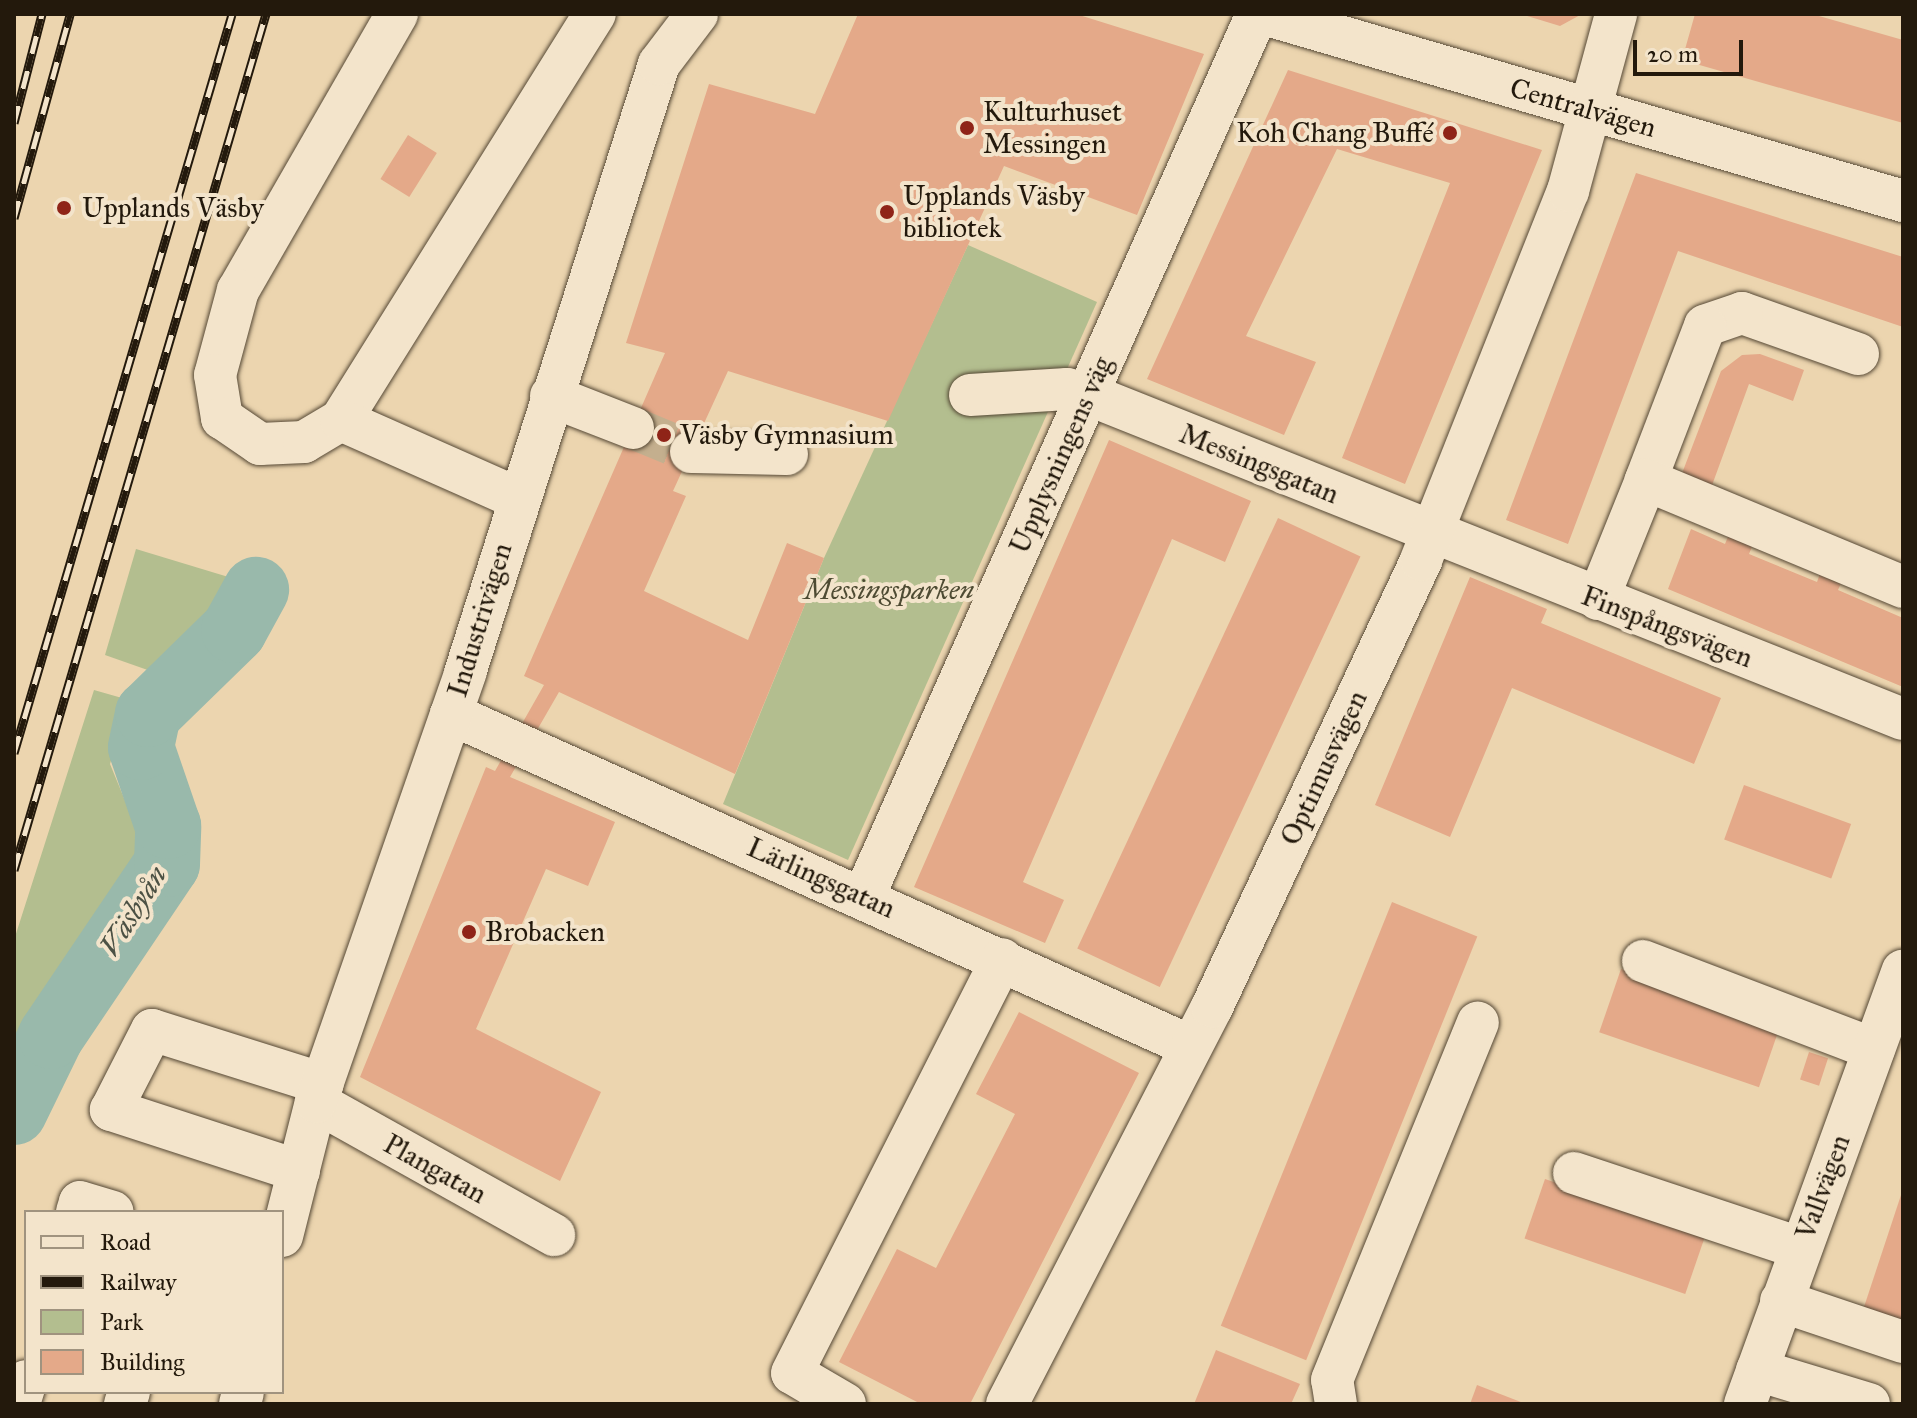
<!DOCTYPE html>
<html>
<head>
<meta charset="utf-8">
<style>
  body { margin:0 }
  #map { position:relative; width:1917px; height:1418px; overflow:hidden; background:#ecd5af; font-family:"IM FELL Great Primer",serif }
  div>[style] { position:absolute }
  .green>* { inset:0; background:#b3be8f }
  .river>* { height:66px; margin:-33px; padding:0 33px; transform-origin:33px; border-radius:33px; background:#99b9ab }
  .building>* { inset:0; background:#e4a989; transform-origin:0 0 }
  .minor-tunnel>* { height:42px; margin-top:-21px; transform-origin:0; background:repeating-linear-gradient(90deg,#c4af8e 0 42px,transparent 0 63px) }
  .roads { filter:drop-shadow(0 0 2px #554835) drop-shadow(0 0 2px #554835) }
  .minor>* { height:42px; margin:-21px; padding:0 21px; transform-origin:21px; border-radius:21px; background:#f3e4cb }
  .rail>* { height:9px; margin-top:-4.5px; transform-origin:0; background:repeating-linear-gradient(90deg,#f3e4cb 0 18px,#23190c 0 36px); box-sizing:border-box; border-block:2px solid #23190c }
  .dots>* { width:22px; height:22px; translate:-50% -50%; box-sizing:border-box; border:4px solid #f3e4cb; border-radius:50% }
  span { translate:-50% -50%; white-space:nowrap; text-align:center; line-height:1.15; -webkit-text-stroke:8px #f3e4cb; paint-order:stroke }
  .street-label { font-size:28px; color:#23190c }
  .poi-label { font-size:28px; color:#23190c }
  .left { translate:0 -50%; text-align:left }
  .right { translate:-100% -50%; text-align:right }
  .park-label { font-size:28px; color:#4e4b33; font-style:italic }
  .water-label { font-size:30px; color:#4c5144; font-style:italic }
  .frame { position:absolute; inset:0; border:16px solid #23190c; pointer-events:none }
  .legend { position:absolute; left:24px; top:1210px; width:260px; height:184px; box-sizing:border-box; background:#f3e4cb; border:2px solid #a0937f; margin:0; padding:10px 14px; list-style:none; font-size:24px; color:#23190c }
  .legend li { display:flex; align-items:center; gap:16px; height:40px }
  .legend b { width:40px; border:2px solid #a0937f }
  .scale { position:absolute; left:1633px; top:40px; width:110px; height:36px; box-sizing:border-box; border:4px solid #23190c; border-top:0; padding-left:10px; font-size:24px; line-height:28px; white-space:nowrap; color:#23190c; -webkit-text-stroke:6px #f3e4cb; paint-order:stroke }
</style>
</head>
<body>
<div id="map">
  <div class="green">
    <div style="clip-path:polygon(968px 245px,1097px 302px,848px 860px,723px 804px,824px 558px)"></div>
    <div style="clip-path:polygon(136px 549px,235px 579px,159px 674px,105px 655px)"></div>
    <div style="clip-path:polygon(94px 690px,129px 700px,110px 764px,140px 837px,140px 863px,28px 1018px,14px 1047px,14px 940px)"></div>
  </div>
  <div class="river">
    <div style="left:14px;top:1112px;width:85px;rotate:-64deg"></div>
    <div style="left:51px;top:1036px;width:207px;rotate:-56deg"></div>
    <div style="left:167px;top:864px;width:38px;rotate:-88deg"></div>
    <div style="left:168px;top:826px;width:83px;rotate:-108.9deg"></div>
    <div style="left:141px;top:747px;width:34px;rotate:-78deg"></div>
    <div style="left:148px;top:714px;width:120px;rotate:-44.3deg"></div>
    <div style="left:234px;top:630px;width:46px;rotate:-61.2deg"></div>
  </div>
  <div class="building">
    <div style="clip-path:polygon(858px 14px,1076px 14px,1204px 54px,1137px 215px,1004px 166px,888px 421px,728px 371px,673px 491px,686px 496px,644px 591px,748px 640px,787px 543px,824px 558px,735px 774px,559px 692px,510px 777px,615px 822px,588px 886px,546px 869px,476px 1029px,601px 1092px,560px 1181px,360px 1077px,486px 767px,495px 771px,544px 685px,524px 676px,665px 353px,626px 343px,709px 84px,815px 114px)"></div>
    <div style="clip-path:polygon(1521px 14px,1582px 14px,1560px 26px)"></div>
    <div style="clip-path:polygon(1695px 14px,1812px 14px,1903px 40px,1903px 123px,1682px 60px)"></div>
    <div style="clip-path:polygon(1288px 70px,1542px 150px,1405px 484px,1342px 458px,1450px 183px,1337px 149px,1246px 336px,1316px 362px,1284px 435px,1147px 379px)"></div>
    <div style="left:408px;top:135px;width:34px;height:52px;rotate:32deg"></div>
    <div style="clip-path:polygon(1636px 173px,1903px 257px,1903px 327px,1678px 251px,1568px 544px,1506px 520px)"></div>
    <div style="clip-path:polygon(1760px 354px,1804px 370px,1793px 401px,1749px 384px,1711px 488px,1681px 476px,1721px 371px,1742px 355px)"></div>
    <div style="clip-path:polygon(1109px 440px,1251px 501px,1225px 562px,1172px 539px,1023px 882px,1064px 900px,1045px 943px,914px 887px)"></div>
    <div style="left:1278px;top:518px;width:91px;height:475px;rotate:25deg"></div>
    <div style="clip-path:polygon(1732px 527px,1756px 537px,1749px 554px,1817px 582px,1823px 565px,1845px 574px,1838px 590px,1903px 618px,1903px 687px,1668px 589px,1691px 529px,1725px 544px)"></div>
    <div style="clip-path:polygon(1470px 577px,1547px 609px,1541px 623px,1721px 698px,1694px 764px,1512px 688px,1450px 837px,1375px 805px)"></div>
    <div style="left:1744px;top:785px;width:114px;height:58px;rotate:20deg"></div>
    <div style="left:1392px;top:902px;width:92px;height:457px;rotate:22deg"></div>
    <div style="left:1621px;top:969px;width:169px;height:67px;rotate:19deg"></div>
    <div style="clip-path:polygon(1019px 1012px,1139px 1073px,970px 1404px,921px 1404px,839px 1362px,897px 1249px,936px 1268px,1015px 1114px,976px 1094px)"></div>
    <div style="left:1809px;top:1052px;width:20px;height:29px;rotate:18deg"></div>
    <div style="left:1545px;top:1179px;width:170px;height:63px;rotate:19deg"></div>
    <div style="clip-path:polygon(1902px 1192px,1903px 1192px,1903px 1323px,1863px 1310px)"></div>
    <div style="clip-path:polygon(1216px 1350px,1300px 1384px,1291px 1404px,1194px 1404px)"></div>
    <div style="clip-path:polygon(1477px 1385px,1526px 1404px,1470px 1404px)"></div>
  </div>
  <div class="minor-tunnel">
    <div style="left:633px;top:428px;width:63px;rotate:22.5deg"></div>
  </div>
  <div class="roads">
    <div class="minor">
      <div style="left:397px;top:14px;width:319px;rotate:119.9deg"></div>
      <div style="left:238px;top:290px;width:88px;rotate:105.1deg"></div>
      <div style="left:215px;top:375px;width:44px;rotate:80.8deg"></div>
      <div style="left:222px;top:418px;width:46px;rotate:34.4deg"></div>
      <div style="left:260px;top:444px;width:44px;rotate:-2.6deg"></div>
      <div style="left:304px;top:442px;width:43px;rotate:-30.7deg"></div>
      <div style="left:341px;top:420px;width:479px;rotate:-58deg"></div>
      <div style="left:1264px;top:14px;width:666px;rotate:16.31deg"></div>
      <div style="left:1858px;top:354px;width:123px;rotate:-160.5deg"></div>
      <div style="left:1742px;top:313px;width:39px;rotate:161deg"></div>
      <div style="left:1705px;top:326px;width:165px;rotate:111deg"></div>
      <div style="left:1646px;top:480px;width:278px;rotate:22.6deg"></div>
      <div style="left:970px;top:395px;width:97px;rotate:-3.5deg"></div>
      <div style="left:1067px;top:389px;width:21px;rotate:14deg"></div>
      <div style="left:1087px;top:394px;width:878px;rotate:21.72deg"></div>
      <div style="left:551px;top:396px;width:88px;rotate:21.3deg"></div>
      <div style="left:341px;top:420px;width:193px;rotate:23.9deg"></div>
      <div style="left:691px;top:452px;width:96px;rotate:1.2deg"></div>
      <div style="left:1598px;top:599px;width:128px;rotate:-68deg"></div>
      <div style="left:451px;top:714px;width:810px;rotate:24.19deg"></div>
      <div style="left:864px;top:896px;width:966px;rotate:-65.98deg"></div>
      <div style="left:1643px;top:961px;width:247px;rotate:20.9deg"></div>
      <div style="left:316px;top:1102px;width:273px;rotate:29.2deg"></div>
      <div style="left:299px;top:1171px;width:198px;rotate:-162deg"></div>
      <div style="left:111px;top:1110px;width:90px;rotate:-62.9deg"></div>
      <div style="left:152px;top:1030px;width:179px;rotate:17.5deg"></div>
      <div style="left:1574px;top:1173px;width:238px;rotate:18.4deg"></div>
      <div style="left:77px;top:1212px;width:10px;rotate:-73deg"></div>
      <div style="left:80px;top:1202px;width:34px;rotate:17deg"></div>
      <div style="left:282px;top:1236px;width:138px;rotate:-75.8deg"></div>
      <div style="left:316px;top:1102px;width:454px;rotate:-70.8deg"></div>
      <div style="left:465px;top:673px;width:639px;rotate:-72.33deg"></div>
      <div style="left:659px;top:64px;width:63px;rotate:-52.8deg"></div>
      <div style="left:1781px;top:1301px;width:129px;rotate:18.6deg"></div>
      <div style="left:1757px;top:1370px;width:117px;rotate:16.9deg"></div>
      <div style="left:19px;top:1404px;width:24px;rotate:-73deg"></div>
      <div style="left:125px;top:1404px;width:13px;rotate:-72deg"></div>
      <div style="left:240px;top:1404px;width:12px;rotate:-76deg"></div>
      <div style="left:845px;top:1404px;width:61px;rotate:-149.7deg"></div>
      <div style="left:792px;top:1373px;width:464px;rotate:-63.1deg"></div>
      <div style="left:1007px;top:1404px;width:447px;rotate:-62.7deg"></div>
      <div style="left:1212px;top:1007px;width:493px;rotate:-64.9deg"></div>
      <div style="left:1421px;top:560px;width:397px;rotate:-68.3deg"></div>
      <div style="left:1568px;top:191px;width:183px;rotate:-74.8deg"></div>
      <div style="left:1336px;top:1404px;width:24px;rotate:-99deg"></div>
      <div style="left:1332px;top:1380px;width:386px;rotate:-67.8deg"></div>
      <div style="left:1745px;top:1404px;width:461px;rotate:-70deg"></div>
    </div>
  </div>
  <div class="rail">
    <div style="left:14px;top:123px;width:113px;rotate:-75.6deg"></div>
    <div style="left:14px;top:218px;width:212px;rotate:-74.6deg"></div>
    <div style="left:14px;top:753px;width:770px;rotate:-73.56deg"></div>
    <div style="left:14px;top:870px;width:892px;rotate:-73.6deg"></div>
  </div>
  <div class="dots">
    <div style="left:967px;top:128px;background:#8f2418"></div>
    <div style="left:1450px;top:133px;background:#8f2418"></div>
    <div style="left:64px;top:208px;background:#8f2418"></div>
    <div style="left:887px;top:212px;background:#8f2418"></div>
    <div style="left:664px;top:435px;background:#8f2418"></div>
    <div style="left:469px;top:932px;background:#8f2418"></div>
  </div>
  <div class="street-label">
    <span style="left:1583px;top:108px;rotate:16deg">Centralvägen</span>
    <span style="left:1061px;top:455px;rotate:-66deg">Upplysningens väg</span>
    <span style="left:1259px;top:464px;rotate:22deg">Messingsgatan</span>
    <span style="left:480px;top:620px;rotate:-73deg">Industrivägen</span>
    <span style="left:1667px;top:627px;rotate:21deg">Finspångsvägen</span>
    <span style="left:1324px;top:768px;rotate:-65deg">Optimusvägen</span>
    <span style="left:821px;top:878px;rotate:24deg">Lärlingsgatan</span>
    <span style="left:435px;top:1169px;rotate:29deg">Plangatan</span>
    <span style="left:1823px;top:1187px;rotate:-70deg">Vallvägen</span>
  </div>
  <div class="poi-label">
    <span class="left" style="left:983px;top:128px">Kulturhuset<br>Messingen</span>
    <span class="right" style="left:1434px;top:133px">Koh Chang Buffé</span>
    <span class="left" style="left:903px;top:212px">Upplands Väsby<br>bibliotek</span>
    <span class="left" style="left:82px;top:208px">Upplands Väsby</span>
    <span class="left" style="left:680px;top:435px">Väsby Gymnasium</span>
    <span class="left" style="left:485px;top:932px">Brobacken</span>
  </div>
  <div class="park-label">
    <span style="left:889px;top:590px">Messingsparken</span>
  </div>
  <div class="water-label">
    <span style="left:133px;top:911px;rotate:-58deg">Väsbyån</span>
  </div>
  <div class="frame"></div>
  <ul class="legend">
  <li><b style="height:10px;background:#f3e4cb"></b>Road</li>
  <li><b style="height:10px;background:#23190c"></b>Railway</li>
  <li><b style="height:22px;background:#b3be8f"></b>Park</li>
  <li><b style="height:22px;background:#e4a989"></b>Building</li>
  </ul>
  <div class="scale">20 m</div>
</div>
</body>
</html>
